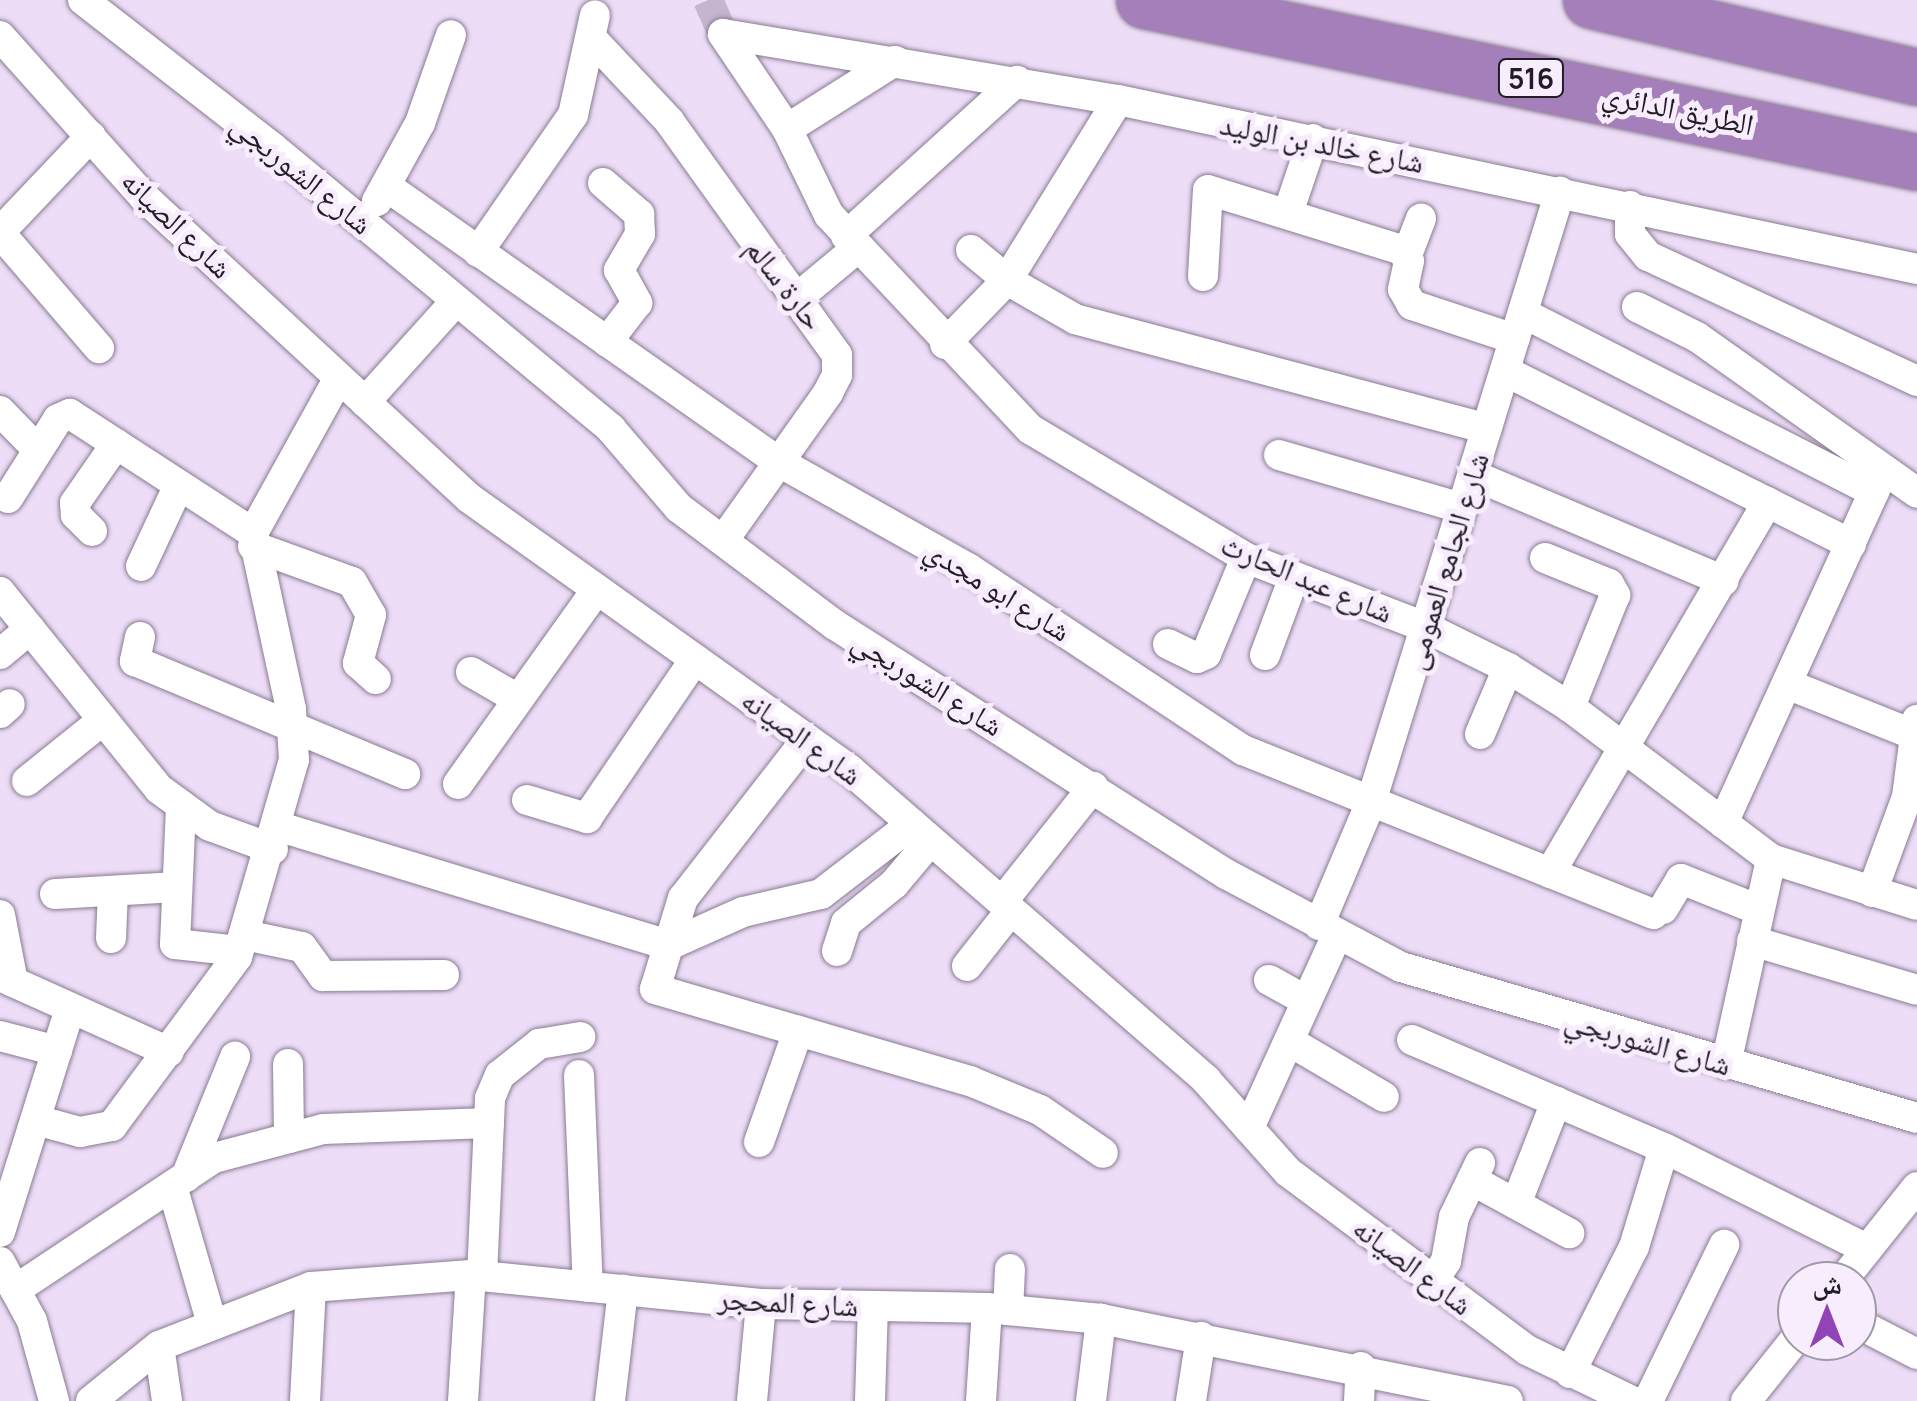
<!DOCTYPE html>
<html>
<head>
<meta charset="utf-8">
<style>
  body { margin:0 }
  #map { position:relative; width:1917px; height:1401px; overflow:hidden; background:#edddf7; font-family:Manrope,"Noto Naskh Arabic",sans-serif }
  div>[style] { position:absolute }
  .minor-tunnel>* { height:30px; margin-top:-15px; transform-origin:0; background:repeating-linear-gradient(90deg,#c4b6cd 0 30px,transparent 0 45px) }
  .roads { filter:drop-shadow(0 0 2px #897b92) drop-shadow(0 0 2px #897b92) }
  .minor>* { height:30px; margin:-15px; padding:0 15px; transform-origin:15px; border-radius:15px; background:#fff }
  .motorway>* { height:55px; margin:-27.5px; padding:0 27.5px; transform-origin:27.5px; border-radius:27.5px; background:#a47fb9 }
  span { translate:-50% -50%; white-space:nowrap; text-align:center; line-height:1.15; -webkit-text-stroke:10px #f7edfd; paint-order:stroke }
  .shield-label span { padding:2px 8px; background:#f7edfd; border:2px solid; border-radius:8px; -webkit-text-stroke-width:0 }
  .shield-label { font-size:28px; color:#211c25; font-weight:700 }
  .street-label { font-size:30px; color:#211c25 }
  .north { position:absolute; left:1777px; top:1261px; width:100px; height:100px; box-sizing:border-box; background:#f7edfd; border:2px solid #a199a7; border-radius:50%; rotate:0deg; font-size:28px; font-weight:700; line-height:40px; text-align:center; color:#211c25 }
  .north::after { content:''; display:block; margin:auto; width:35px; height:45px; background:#9044b5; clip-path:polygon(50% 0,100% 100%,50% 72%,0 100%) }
</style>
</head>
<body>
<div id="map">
  <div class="minor-tunnel">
    <div style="left:708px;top:0;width:37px;rotate:66deg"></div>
  </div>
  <div class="roads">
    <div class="minor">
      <div style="left:83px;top:0;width:241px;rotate:37.9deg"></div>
      <div style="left:273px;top:148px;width:440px;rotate:39.7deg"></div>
      <div style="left:611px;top:429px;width:104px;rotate:49.3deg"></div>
      <div style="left:679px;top:508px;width:195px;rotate:36.9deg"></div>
      <div style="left:835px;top:625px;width:464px;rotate:32.5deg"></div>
      <div style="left:1226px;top:874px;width:198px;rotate:28deg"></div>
      <div style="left:1401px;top:967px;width:538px;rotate:16.31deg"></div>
      <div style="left:723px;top:34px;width:115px;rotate:56deg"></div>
      <div style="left:787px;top:129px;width:96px;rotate:64deg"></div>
      <div style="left:829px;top:215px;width:294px;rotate:46.8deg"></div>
      <div style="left:1030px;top:429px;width:252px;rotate:30.8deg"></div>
      <div style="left:1246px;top:558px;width:192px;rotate:21.1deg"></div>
      <div style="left:1425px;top:627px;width:93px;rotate:26.3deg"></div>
      <div style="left:1508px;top:668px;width:73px;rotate:32.2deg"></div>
      <div style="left:1570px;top:707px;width:252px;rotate:37.1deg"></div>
      <div style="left:1771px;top:859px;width:153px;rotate:17.5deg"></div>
      <div style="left:723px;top:34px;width:400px;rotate:9.5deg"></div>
      <div style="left:1118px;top:100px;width:817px;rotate:11.94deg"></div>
      <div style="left:0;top:36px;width:216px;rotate:48.2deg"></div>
      <div style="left:144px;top:197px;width:443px;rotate:42.8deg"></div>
      <div style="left:469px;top:498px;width:468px;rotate:35.5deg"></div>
      <div style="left:850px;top:770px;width:472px;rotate:41deg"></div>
      <div style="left:1206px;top:1080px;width:123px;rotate:48.3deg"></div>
      <div style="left:1288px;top:1172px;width:298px;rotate:36.7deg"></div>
      <div style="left:1527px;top:1350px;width:117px;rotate:25.9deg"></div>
      <div style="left:593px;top:40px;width:111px;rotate:46.8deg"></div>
      <div style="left:669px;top:121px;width:288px;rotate:54.3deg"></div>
      <div style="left:837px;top:355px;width:20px;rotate:90deg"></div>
      <div style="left:837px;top:375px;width:20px;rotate:117deg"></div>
      <div style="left:828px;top:393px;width:181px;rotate:125.4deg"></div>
      <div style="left:787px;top:129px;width:128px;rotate:-32.2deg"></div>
      <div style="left:603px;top:183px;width:48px;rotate:40.7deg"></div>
      <div style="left:639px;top:214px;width:20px;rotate:87deg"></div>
      <div style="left:640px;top:234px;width:42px;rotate:120.3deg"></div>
      <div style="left:619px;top:270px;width:38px;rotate:61deg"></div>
      <div style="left:637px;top:303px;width:49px;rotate:127.6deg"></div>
      <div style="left:386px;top:186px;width:480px;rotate:35.1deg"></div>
      <div style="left:779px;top:462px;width:217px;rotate:29.3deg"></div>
      <div style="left:968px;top:568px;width:330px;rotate:33.5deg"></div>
      <div style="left:1243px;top:750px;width:442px;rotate:21.8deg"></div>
      <div style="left:377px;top:201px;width:89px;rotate:-61.1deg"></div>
      <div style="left:420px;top:123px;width:93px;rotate:-70.6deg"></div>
      <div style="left:1630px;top:206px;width:28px;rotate:90deg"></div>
      <div style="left:1630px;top:234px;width:28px;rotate:51deg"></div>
      <div style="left:1648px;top:256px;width:297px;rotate:24.9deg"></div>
      <div style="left:1288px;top:213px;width:78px;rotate:-71.3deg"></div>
      <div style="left:0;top:232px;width:132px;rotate:-46.5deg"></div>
      <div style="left:0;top:233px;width:152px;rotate:49.3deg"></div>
      <div style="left:846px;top:236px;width:231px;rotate:-42.2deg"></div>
      <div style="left:971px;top:250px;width:47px;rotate:39.8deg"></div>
      <div style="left:1007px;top:280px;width:78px;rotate:29.8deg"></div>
      <div style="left:1075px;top:319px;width:426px;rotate:14.9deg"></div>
      <div style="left:478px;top:252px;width:167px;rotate:-55.3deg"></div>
      <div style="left:573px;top:115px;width:102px;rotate:-77.6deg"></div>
      <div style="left:1407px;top:255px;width:39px;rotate:-69deg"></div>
      <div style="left:1203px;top:276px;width:86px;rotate:-86.7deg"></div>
      <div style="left:1208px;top:190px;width:203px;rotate:17.2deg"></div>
      <div style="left:1402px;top:250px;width:13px;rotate:58deg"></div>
      <div style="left:1409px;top:261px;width:29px;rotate:102deg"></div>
      <div style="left:1403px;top:289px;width:18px;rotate:61deg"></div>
      <div style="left:1412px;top:305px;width:108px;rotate:18.3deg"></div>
      <div style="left:796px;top:299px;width:78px;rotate:-39.8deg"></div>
      <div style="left:1637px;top:307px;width:67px;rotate:26.6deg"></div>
      <div style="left:1697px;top:337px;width:270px;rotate:35.3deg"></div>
      <div style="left:1523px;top:313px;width:394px;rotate:27deg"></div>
      <div style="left:945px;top:344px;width:89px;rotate:-45.9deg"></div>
      <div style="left:1007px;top:280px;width:211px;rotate:-58.3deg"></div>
      <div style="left:1505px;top:371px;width:387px;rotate:26.6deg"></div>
      <div style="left:365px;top:402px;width:136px;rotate:-48deg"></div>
      <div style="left:0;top:411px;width:54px;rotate:45.7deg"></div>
      <div style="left:1279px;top:455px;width:191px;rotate:16.2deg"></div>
      <div style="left:1473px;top:475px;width:272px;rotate:22.9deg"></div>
      <div style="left:8px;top:498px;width:93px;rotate:-57.7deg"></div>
      <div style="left:58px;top:419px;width:13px;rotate:-23deg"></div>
      <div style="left:70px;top:414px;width:218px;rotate:33deg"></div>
      <div style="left:92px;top:531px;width:23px;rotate:-135deg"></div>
      <div style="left:76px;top:515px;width:12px;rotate:-95deg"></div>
      <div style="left:75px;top:503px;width:72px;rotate:-55.2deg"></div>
      <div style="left:253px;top:546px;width:105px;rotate:20deg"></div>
      <div style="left:352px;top:582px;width:38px;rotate:60deg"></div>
      <div style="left:371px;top:615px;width:50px;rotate:105.2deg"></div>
      <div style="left:358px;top:663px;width:24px;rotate:42deg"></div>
      <div style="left:1545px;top:558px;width:69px;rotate:22.1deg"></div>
      <div style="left:1609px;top:584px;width:13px;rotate:61deg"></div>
      <div style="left:1615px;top:595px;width:121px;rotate:111.9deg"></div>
      <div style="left:141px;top:566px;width:89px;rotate:-64.9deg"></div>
      <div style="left:0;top:592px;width:253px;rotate:51.1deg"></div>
      <div style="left:159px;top:789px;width:63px;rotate:36deg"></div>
      <div style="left:210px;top:826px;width:67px;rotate:20.1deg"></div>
      <div style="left:140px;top:637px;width:25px;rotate:102deg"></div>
      <div style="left:135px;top:661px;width:293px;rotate:22.7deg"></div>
      <div style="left:1168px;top:644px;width:32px;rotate:26deg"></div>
      <div style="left:1197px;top:658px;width:10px;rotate:-24deg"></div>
      <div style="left:1206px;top:654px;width:104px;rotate:-67.4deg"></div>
      <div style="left:0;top:654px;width:39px;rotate:-40deg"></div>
      <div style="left:1265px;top:655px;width:83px;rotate:-69.6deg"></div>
      <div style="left:471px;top:672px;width:54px;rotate:29.9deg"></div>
      <div style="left:1787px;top:684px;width:135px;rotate:21.8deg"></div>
      <div style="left:0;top:713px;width:13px;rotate:-42deg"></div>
      <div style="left:1480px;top:734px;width:72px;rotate:-67deg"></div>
      <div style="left:807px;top:739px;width:202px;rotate:127.9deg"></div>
      <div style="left:683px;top:898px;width:95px;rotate:107.1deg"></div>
      <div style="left:655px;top:989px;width:328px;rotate:16.3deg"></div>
      <div style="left:970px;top:1081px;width:76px;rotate:22.5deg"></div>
      <div style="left:1040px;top:1110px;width:76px;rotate:34.3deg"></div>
      <div style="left:27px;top:781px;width:97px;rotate:-38.8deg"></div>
      <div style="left:458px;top:784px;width:239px;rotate:-54.5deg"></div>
      <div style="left:527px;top:800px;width:63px;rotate:16.7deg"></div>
      <div style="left:587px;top:818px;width:192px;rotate:-55.8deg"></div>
      <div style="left:181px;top:807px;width:137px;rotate:92.5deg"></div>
      <div style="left:175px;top:944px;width:64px;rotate:6.2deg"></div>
      <div style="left:1723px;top:823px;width:388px;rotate:-65.5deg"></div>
      <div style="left:280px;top:827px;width:407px;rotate:16.9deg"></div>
      <div style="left:1550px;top:873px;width:430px;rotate:-59.6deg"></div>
      <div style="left:1872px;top:892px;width:101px;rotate:-69.8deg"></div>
      <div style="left:1907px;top:797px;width:78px;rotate:-82.6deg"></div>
      <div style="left:55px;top:894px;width:122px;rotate:-3.3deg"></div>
      <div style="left:1002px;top:902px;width:147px;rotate:-51.6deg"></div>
      <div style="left:1663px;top:909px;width:35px;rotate:-59deg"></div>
      <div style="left:1681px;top:879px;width:84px;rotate:21.7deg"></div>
      <div style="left:0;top:915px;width:68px;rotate:79deg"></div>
      <div style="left:1319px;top:925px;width:134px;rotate:-67.1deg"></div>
      <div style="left:1371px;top:802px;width:639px;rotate:-72.79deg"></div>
      <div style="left:245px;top:935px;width:58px;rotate:11.9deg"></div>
      <div style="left:302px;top:947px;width:36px;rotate:54deg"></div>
      <div style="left:323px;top:976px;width:121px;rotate:-0.5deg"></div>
      <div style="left:111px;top:938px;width:47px;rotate:-87.6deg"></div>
      <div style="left:1752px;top:941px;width:172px;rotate:16.5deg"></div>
      <div style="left:669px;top:945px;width:81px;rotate:-24deg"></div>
      <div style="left:743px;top:912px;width:80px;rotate:-13deg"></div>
      <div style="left:821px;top:894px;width:115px;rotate:-37.6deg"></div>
      <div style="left:837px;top:951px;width:29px;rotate:-72deg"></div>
      <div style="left:846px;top:923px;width:62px;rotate:-39.1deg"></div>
      <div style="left:894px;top:884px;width:57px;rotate:-49.9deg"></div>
      <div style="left:967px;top:966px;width:71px;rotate:-51.8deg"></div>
      <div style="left:0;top:976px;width:185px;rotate:24.2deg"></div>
      <div style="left:1269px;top:980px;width:43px;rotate:28.9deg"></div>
      <div style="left:0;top:1036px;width:59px;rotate:14.7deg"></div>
      <div style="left:1412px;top:1040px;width:274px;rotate:23.2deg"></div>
      <div style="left:1664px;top:1148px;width:227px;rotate:26.5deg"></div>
      <div style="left:1289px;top:1041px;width:110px;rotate:30.5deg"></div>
      <div style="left:288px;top:1064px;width:74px;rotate:89.2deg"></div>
      <div style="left:1726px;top:1064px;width:210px;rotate:-77.6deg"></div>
      <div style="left:579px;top:1075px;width:212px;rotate:87.6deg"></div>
      <div style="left:36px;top:1120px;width:46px;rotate:15.3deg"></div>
      <div style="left:80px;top:1132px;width:33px;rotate:-11deg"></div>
      <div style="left:112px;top:1126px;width:210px;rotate:-53.5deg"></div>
      <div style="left:237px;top:957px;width:205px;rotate:-73.9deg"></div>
      <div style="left:294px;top:760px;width:51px;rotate:-93.4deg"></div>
      <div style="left:291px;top:709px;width:180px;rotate:-102.2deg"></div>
      <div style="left:253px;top:533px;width:177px;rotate:-61deg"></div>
      <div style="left:1249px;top:1128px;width:212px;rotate:-65.5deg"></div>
      <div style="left:759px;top:1142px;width:118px;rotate:-70.6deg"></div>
      <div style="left:186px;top:1177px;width:130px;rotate:-67.8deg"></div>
      <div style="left:1472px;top:1180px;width:111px;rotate:28.7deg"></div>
      <div style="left:172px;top:1186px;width:144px;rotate:73.8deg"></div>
      <div style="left:1516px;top:1204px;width:110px;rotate:-68.6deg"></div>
      <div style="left:0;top:1232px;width:235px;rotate:-72.6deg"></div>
      <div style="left:0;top:1262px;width:67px;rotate:61.5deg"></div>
      <div style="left:32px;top:1321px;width:83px;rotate:74.6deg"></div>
      <div style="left:482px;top:1276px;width:178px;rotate:-87.4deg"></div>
      <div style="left:490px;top:1098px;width:25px;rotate:-67deg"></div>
      <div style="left:500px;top:1075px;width:50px;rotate:-38.5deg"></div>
      <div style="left:539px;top:1044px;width:42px;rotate:-9.7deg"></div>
      <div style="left:1842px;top:1281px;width:120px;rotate:-51.4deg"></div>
      <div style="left:1432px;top:1282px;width:25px;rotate:-56deg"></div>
      <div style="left:1446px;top:1261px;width:45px;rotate:-79.7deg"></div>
      <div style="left:1454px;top:1217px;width:60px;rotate:-64.3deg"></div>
      <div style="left:15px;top:1290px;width:239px;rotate:-33.6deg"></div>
      <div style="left:214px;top:1158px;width:113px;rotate:-14.9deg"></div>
      <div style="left:323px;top:1129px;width:166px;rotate:-2.1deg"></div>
      <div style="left:1008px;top:1310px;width:41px;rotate:-87.2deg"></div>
      <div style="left:1857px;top:1323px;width:68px;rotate:27.3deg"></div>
      <div style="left:159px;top:1346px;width:56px;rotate:81.7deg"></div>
      <div style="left:1570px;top:1373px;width:141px;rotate:-63.1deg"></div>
      <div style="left:1634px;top:1247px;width:103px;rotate:-73.1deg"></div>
      <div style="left:91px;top:1401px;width:87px;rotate:-39deg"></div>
      <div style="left:159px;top:1346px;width:163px;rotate:-21.2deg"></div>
      <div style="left:311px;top:1287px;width:160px;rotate:-4.3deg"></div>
      <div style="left:471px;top:1275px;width:291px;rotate:5.7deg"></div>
      <div style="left:761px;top:1304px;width:226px;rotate:1deg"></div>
      <div style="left:987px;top:1308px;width:115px;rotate:5.5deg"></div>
      <div style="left:1101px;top:1319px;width:415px;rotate:11.4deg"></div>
      <div style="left:305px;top:1401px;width:114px;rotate:-87deg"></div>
      <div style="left:463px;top:1401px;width:126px;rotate:-86.4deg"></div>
      <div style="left:610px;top:1401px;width:112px;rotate:-83.3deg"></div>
      <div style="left:752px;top:1401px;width:97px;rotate:-84.7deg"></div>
      <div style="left:870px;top:1401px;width:95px;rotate:-88.2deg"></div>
      <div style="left:981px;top:1401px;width:93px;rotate:-86.3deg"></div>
      <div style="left:1091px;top:1401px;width:83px;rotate:-83deg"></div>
      <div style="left:1191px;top:1401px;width:65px;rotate:-81.1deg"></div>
      <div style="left:1359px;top:1401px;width:34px;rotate:-87deg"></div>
      <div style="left:1648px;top:1401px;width:174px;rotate:-64deg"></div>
      <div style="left:1746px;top:1401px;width:82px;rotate:-51.4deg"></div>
    </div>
    <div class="motorway">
      <div style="left:1144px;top:0;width:790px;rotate:11.84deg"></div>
      <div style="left:1591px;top:0;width:335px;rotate:13.3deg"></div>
    </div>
  </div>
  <div class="shield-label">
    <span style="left:1531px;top:78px">516</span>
  </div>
  <div class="street-label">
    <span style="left:1678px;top:109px;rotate:12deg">الطريق الدائري</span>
    <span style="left:1322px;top:143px;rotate:11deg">شارع خالد بن الوليد</span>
    <span style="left:302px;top:174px;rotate:39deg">شارع الشوربجي</span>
    <span style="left:177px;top:224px;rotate:44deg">شارع الصيانه</span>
    <span style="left:785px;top:284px;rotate:52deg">حارة سالم</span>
    <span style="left:1446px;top:561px;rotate:-73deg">شارع الجامع العمومى</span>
    <span style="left:1307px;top:578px;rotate:23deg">شارع عبد الحارث</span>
    <span style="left:998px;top:590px;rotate:32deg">شارع ابو مجدي</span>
    <span style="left:928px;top:683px;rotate:32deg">شارع الشوربجي</span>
    <span style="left:802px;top:737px;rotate:36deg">شارع الصيانه</span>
    <span style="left:1648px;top:1042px;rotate:16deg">شارع الشوربجي</span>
    <span style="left:1413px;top:1266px;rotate:37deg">شارع الصيانه</span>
    <span style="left:788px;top:1302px;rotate:3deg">شارع المحجر</span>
  </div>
  <div class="north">ش</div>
</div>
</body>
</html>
